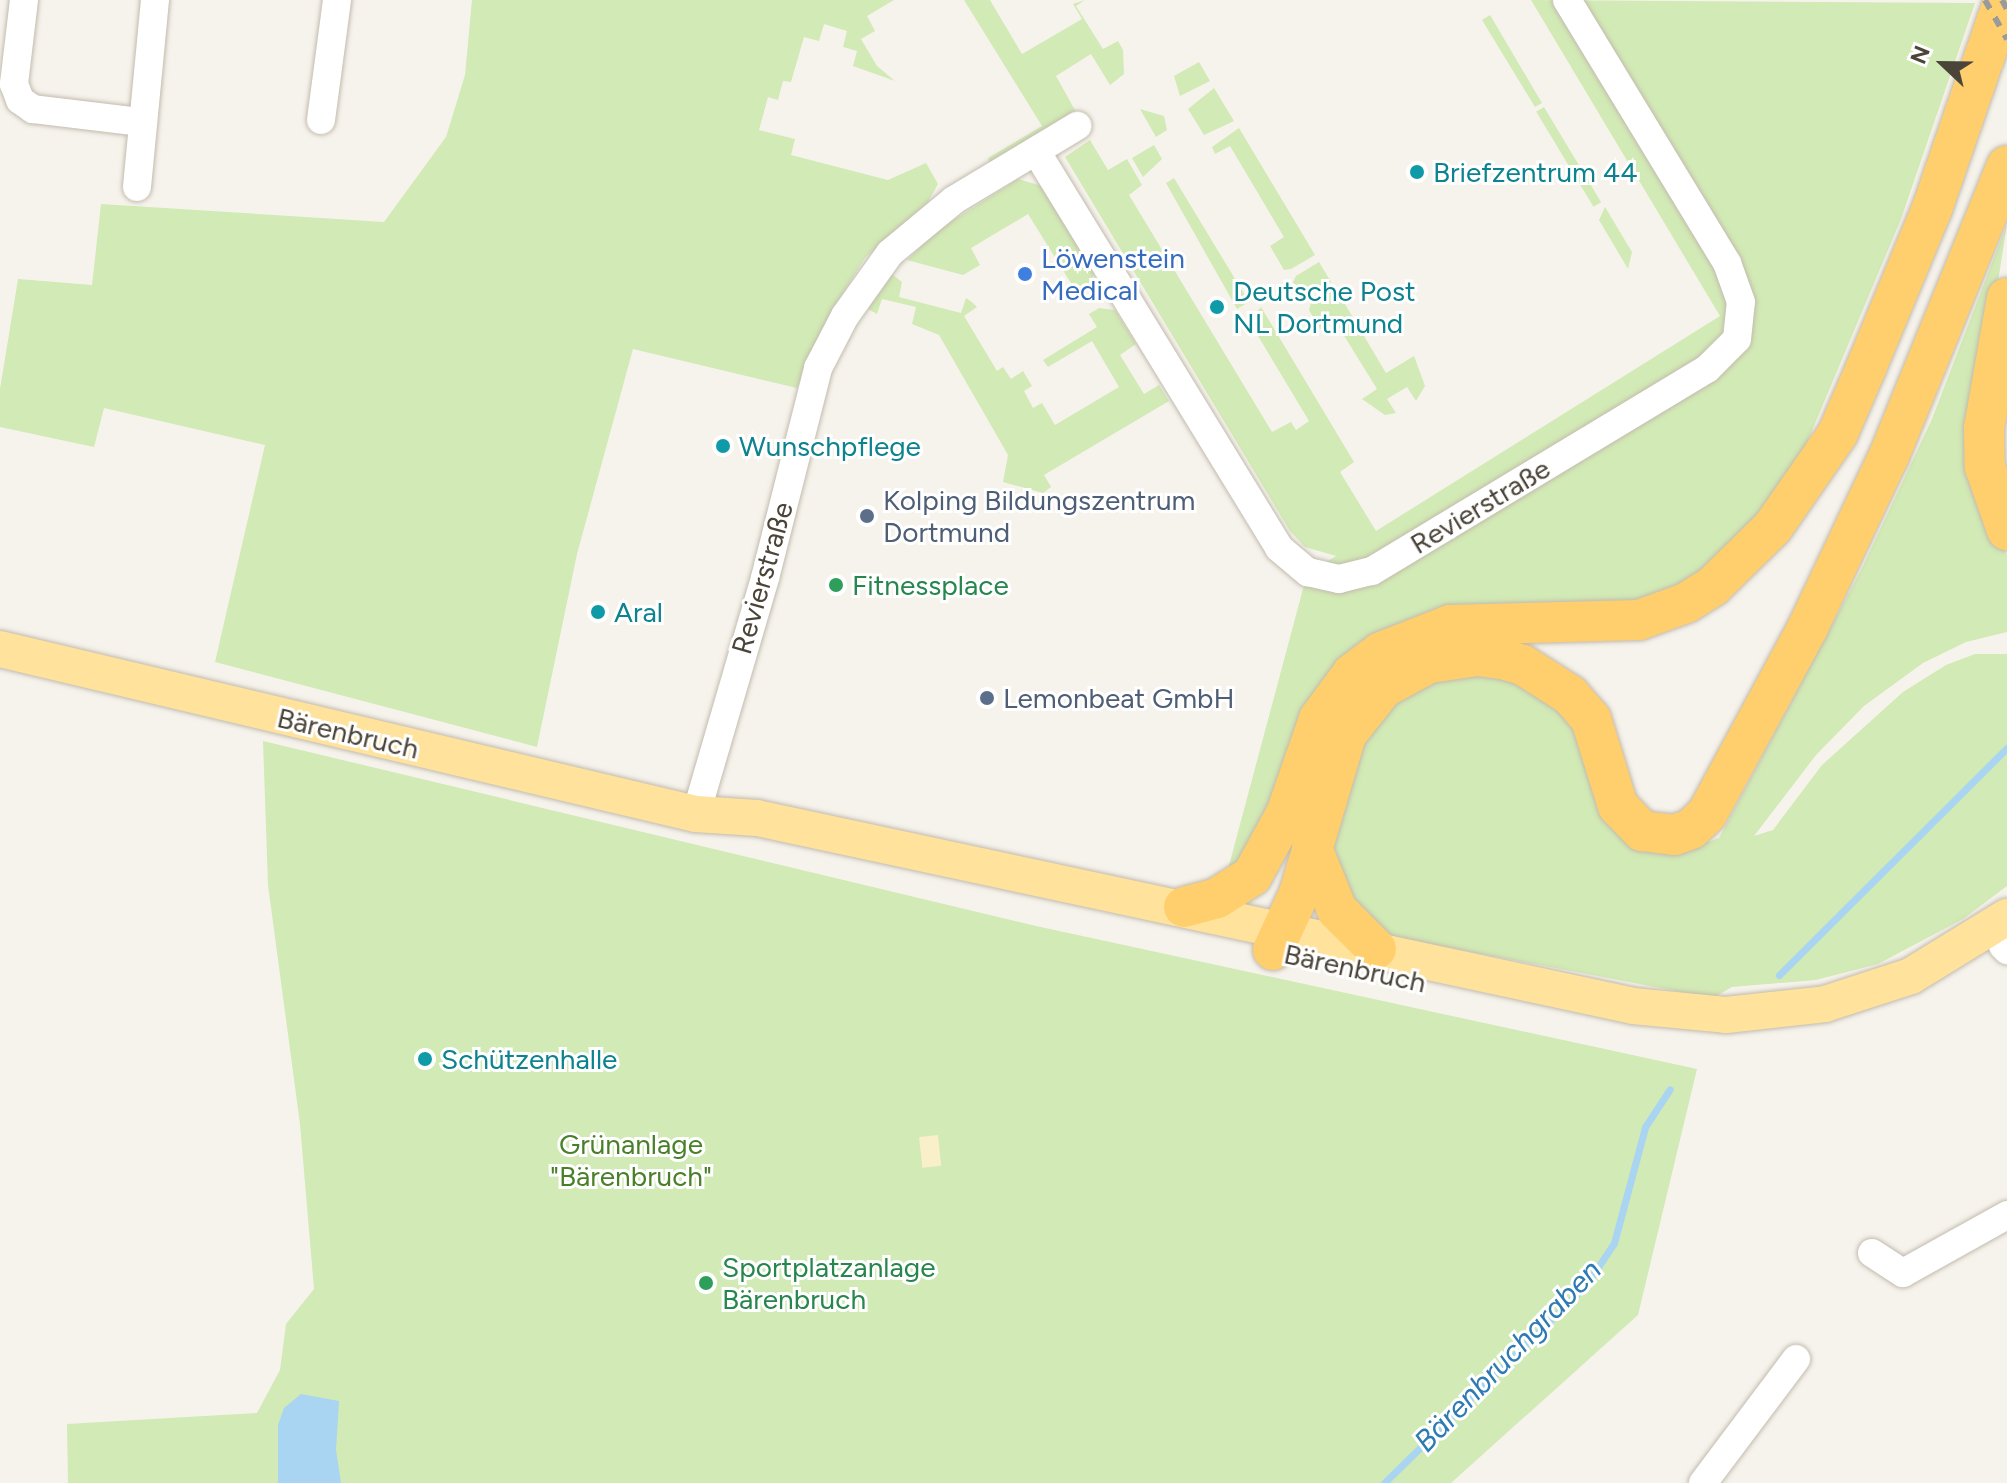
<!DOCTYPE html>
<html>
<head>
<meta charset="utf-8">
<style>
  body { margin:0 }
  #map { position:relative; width:2007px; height:1483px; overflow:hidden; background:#f6f3ec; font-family:Figtree,sans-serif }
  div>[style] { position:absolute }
  .green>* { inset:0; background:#d2eab5; transform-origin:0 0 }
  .sand>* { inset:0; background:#f9efc9; transform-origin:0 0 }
  .water>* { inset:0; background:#a9d4f2 }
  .stream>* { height:7px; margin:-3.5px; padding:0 3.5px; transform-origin:3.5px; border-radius:3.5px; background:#a9d4f2 }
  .roads { filter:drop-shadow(0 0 2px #c2bbae) drop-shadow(0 0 2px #c2bbae) }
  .minor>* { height:28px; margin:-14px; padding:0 14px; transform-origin:14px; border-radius:14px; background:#fff }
  .major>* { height:36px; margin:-18px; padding:0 18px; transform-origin:18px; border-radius:18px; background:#ffe39c }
  .highway>* { height:40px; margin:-20px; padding:0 20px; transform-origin:20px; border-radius:20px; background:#ffcf6e }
  .rail>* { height:6px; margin-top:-3px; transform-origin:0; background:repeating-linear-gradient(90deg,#9a9a9a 0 10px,transparent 0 20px) }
  .dots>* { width:22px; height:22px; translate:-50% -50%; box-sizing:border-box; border:4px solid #fff; border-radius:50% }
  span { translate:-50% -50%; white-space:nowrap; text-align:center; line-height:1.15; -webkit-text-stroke:6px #fff; paint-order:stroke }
  .culture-label { font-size:28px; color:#0d838f }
  .left { translate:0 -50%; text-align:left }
  .shop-label { font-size:28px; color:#366cbe }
  .service-label { font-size:28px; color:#4e5e75 }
  .street-label { font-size:28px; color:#4b4439 }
  .leisure-label { font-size:28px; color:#27864d }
  .park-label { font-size:28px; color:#4a7f2a }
  .water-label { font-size:30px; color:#2e7ab2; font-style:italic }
  .north { position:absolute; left:1903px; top:24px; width:80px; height:80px; -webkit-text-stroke:6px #fff; paint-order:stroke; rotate:292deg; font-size:22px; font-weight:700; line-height:32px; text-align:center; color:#4b4439 }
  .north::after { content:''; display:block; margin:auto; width:28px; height:36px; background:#4b4439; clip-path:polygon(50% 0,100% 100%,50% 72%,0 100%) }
</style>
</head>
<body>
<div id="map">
  <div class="green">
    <div style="clip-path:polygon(472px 0,894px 0,867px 16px,875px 31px,861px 39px,877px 66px,895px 81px,853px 66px,857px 51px,843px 47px,847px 31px,824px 24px,819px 41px,804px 37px,791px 82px,783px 81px,778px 100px,768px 97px,759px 130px,795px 139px,791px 155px,888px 180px,926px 163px,938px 184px,928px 202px,865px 258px,828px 317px,797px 388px,633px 349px,577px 554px,537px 747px,215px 662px,265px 445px,104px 408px,94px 447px,0 427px,0 389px,18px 279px,92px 285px,101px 204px,384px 222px,446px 137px,465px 75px)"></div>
    <div style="clip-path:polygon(964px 0,990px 0,1022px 54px,1082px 19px,1073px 4px,1085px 0,1076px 6px,1103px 49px,1118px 41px,1123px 50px,1124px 74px,1110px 85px,1091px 54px,1056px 76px,1076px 112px,990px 163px,988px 158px,1042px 126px)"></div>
    <div style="clip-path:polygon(1531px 0,1975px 3px,1901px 219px,1803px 452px,1775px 498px,1714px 567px,1643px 603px,1433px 616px,1260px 850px,1227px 873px,1307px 574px,1336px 556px,1305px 547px,1290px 531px,1065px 157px,1090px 140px,1108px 170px,1127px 159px,1142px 185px,1129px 195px,1272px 432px,1291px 422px,1296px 430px,1309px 421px,1249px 321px,1261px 307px,1354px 462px,1340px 472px,1376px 531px,1720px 316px)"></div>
    <div style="clip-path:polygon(1490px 15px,1542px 103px,1535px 107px,1482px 20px)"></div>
    <div style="clip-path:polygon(1199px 62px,1210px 81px,1180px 96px,1174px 76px)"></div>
    <div style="clip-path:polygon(1214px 88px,1234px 121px,1204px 135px,1188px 109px)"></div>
    <div style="left:1544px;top:107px;width:111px;height:9px;rotate:59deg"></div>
    <div style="clip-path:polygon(1140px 109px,1164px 116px,1167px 130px,1156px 137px)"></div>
    <div style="clip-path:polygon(1239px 128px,1315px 255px,1291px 269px,1284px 270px,1270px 246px,1284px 237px,1230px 146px,1215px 154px,1212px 147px)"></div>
    <div style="clip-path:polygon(1154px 145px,1162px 159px,1143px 177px,1132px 158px)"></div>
    <div style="clip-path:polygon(1174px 178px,1249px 302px,1237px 309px,1166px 183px)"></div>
    <div style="clip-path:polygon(1018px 179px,1042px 186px,1094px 274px,1086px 293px,1079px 296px,1028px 214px,971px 248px,980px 265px,963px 275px,907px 260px,938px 230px)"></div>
    <div style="clip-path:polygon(1605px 207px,1632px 252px,1628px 269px,1599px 220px)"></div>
    <div style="clip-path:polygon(2007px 224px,1998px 282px,1985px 509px,2007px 555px,2007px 632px,1966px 642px,1923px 663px,1864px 706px,1816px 755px,1754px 836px,1773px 830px,1822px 765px,1903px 692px,1946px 665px,1975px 654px,2007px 654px,2007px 886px,1963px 919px,1878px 964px,1816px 980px,1732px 987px,1713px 998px,1392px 937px,1331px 877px,1333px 812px,1356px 738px,1425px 676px,1508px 674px,1575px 724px,1634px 845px,1673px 854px,1719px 838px,1861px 570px,1932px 419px)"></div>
    <div style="clip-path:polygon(1319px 262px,1331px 282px,1300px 296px,1293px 282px,1296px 276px)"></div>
    <div style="clip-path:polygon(892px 274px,902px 282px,899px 297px,961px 313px,966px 298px,972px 302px,977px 307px,964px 316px,997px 371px,1003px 367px,1011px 379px,1023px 371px,1032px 386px,1024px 391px,1033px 408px,1042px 403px,1055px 425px,1119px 387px,1092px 341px,1048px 367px,1043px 360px,1097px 327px,1089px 314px,1099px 308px,1115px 310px,1136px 344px,1120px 355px,1144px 394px,1159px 385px,1169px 401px,1044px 475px,1051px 487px,1043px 493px,1003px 482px,1008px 455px,939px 335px,912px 324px,916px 307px,882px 299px,877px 314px,868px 309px)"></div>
    <div style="clip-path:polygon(1336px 289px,1386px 373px,1414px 356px,1425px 386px,1416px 401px,1407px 387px,1387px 399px,1396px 413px,1385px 415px,1362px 399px,1377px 389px,1335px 321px,1320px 329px,1309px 310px,1311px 303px)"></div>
    <div style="clip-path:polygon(263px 741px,1036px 926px,1697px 1069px,1638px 1315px,1451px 1483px,68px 1483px,67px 1424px,257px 1413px,280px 1370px,286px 1324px,314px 1289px,300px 1124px,268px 885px)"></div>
  </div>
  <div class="sand">
    <div style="left:938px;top:1135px;width:31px;height:19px;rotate:84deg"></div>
  </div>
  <div class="water">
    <div style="clip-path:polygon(301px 1394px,339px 1401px,336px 1450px,341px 1483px,278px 1483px,278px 1425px,284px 1408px)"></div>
  </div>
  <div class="stream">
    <div style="left:1779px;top:975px;width:322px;rotate:-44.9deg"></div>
    <div style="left:1384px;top:1483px;width:283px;rotate:-44.4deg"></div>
    <div style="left:1586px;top:1285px;width:50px;rotate:-56.3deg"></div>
    <div style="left:1614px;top:1243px;width:120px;rotate:-75deg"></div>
    <div style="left:1645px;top:1127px;width:45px;rotate:-56.7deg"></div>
  </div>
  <div class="roads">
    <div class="minor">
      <div style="left:24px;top:0;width:85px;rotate:96.8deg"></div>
      <div style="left:14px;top:84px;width:17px;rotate:69deg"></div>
      <div style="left:20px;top:100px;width:16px;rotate:35deg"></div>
      <div style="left:33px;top:109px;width:108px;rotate:6.9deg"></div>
      <div style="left:321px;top:120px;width:121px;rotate:-82.4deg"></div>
      <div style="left:1036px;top:151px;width:465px;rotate:58.5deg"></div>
      <div style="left:1279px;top:548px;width:38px;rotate:40deg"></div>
      <div style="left:1308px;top:572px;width:32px;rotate:13deg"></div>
      <div style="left:1339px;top:579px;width:34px;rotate:-14deg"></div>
      <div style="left:1372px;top:571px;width:391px;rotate:-31.1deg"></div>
      <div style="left:1707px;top:369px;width:42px;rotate:-45deg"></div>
      <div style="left:1737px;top:339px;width:37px;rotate:-84deg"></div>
      <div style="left:1741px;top:302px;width:41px;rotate:-109.7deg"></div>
      <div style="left:1727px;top:263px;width:308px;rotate:-121.3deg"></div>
      <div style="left:137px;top:187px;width:188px;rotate:-84.5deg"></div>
      <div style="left:696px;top:814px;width:246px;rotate:-73.7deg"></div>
      <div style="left:765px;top:578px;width:217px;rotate:-75.8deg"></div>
      <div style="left:818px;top:368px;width:59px;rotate:-62.6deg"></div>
      <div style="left:845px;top:316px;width:77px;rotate:-54.5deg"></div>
      <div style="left:890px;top:253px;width:83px;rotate:-39.6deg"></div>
      <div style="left:954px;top:200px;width:144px;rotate:-31deg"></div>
      <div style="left:2003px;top:946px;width:6px;rotate:45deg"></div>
      <div style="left:1872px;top:1253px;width:37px;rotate:33deg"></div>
      <div style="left:1903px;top:1273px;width:119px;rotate:-29.1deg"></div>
      <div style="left:1703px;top:1483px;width:155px;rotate:-53.1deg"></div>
    </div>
    <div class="major">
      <div style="left:0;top:649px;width:715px;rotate:13.34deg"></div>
      <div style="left:696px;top:814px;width:61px;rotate:3.8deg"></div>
      <div style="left:757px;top:818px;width:896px;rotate:12.11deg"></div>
      <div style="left:1633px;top:1006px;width:93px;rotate:5.5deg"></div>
      <div style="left:1726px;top:1015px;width:100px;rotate:-6.3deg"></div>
      <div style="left:1825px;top:1004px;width:90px;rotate:-18deg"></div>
      <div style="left:1911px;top:976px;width:113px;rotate:-31.6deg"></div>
    </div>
    <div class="highway">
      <div style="left:2007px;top:298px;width:132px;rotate:100deg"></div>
      <div style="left:1984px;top:428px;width:39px;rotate:89deg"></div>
      <div style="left:1985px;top:467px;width:67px;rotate:70.8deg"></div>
      <div style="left:1312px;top:848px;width:67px;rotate:68deg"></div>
      <div style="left:1337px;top:910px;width:55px;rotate:45deg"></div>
      <div style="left:1184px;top:907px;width:34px;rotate:-15deg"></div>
      <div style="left:1217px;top:898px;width:41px;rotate:-32.2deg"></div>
      <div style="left:1252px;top:876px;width:71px;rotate:-61.3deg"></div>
      <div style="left:1286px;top:814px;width:101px;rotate:-70.8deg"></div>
      <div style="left:1319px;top:719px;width:56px;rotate:-53.7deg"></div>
      <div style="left:1352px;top:674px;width:36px;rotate:-37deg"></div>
      <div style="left:1381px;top:652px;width:74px;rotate:-21.4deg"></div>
      <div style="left:1450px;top:625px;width:189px;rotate:-1.5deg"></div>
      <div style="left:1639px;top:620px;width:50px;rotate:-19.9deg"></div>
      <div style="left:1686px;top:603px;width:32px;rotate:-32deg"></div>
      <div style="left:1713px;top:586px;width:84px;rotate:-44.5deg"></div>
      <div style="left:1773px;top:527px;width:114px;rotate:-55.3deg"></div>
      <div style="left:1838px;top:433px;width:71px;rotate:-66.7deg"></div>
      <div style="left:1866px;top:368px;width:172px;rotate:-67.5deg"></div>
      <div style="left:1932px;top:209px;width:221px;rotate:-71deg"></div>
      <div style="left:1273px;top:950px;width:62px;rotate:-65.1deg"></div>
      <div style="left:1299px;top:894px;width:166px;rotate:-73.5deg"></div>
      <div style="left:1346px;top:735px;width:60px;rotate:-51.8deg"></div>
      <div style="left:1383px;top:688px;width:52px;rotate:-28.5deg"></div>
      <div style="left:1429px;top:663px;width:49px;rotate:-8.3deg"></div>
      <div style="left:1477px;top:656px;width:26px;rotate:7deg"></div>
      <div style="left:1503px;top:659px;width:21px;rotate:17deg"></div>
      <div style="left:1523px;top:665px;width:56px;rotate:32.6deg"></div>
      <div style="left:1570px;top:695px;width:32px;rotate:49deg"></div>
      <div style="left:1591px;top:719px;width:91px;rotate:72.8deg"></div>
      <div style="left:1618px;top:806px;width:35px;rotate:46deg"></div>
      <div style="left:1642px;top:831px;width:32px;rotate:7deg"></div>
      <div style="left:1674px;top:835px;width:18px;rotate:-19deg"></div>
      <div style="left:1691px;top:829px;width:22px;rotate:-43deg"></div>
      <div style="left:1707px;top:814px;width:213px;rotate:-61.6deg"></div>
      <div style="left:1808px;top:627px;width:189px;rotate:-64.7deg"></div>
      <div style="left:1889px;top:456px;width:313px;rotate:-67.9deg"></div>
    </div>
  </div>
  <div class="rail">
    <div style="left:1985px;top:0;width:45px;rotate:60.6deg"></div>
    <div style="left:2002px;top:0;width:10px;rotate:61deg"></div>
  </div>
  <div class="dots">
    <div style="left:1417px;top:172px;background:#0f9aa8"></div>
    <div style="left:1025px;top:274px;background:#3f7fe0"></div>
    <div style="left:1217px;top:307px;background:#0f9aa8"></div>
    <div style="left:723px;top:446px;background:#0f9aa8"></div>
    <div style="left:867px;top:516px;background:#5c6f8a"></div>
    <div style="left:836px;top:585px;background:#2e9e5b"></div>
    <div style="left:598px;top:612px;background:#0f9aa8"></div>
    <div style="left:987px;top:698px;background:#5c6f8a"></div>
    <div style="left:425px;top:1059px;background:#0f9aa8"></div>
    <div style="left:706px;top:1283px;background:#2e9e5b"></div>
  </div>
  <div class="culture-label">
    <span class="left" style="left:1433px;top:172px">Briefzentrum 44</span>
    <span class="left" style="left:1233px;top:307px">Deutsche Post<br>NL Dortmund</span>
    <span class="left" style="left:739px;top:446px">Wunschpflege</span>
    <span class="left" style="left:614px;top:612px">Aral</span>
    <span class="left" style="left:441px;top:1059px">Schützenhalle</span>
  </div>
  <div class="shop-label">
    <span class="left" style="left:1041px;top:274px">Löwenstein<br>Medical</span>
  </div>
  <div class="service-label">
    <span class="left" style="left:883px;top:516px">Kolping Bildungszentrum<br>Dortmund</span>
    <span class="left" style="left:1003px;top:698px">Lemonbeat GmbH</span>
  </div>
  <div class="street-label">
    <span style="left:1480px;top:506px;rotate:-31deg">Revierstraße</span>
    <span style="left:762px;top:578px;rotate:-74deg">Revierstraße</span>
    <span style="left:348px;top:733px;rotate:13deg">Bärenbruch</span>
    <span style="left:1355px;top:968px;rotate:12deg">Bärenbruch</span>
  </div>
  <div class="leisure-label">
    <span class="left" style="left:852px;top:585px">Fitnessplace</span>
    <span class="left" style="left:722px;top:1283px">Sportplatzanlage<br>Bärenbruch</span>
  </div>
  <div class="park-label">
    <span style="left:631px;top:1160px">Grünanlage<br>"Bärenbruch"</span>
  </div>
  <div class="water-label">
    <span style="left:1508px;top:1356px;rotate:-46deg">Bärenbruchgraben</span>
  </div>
  <div class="north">N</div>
</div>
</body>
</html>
